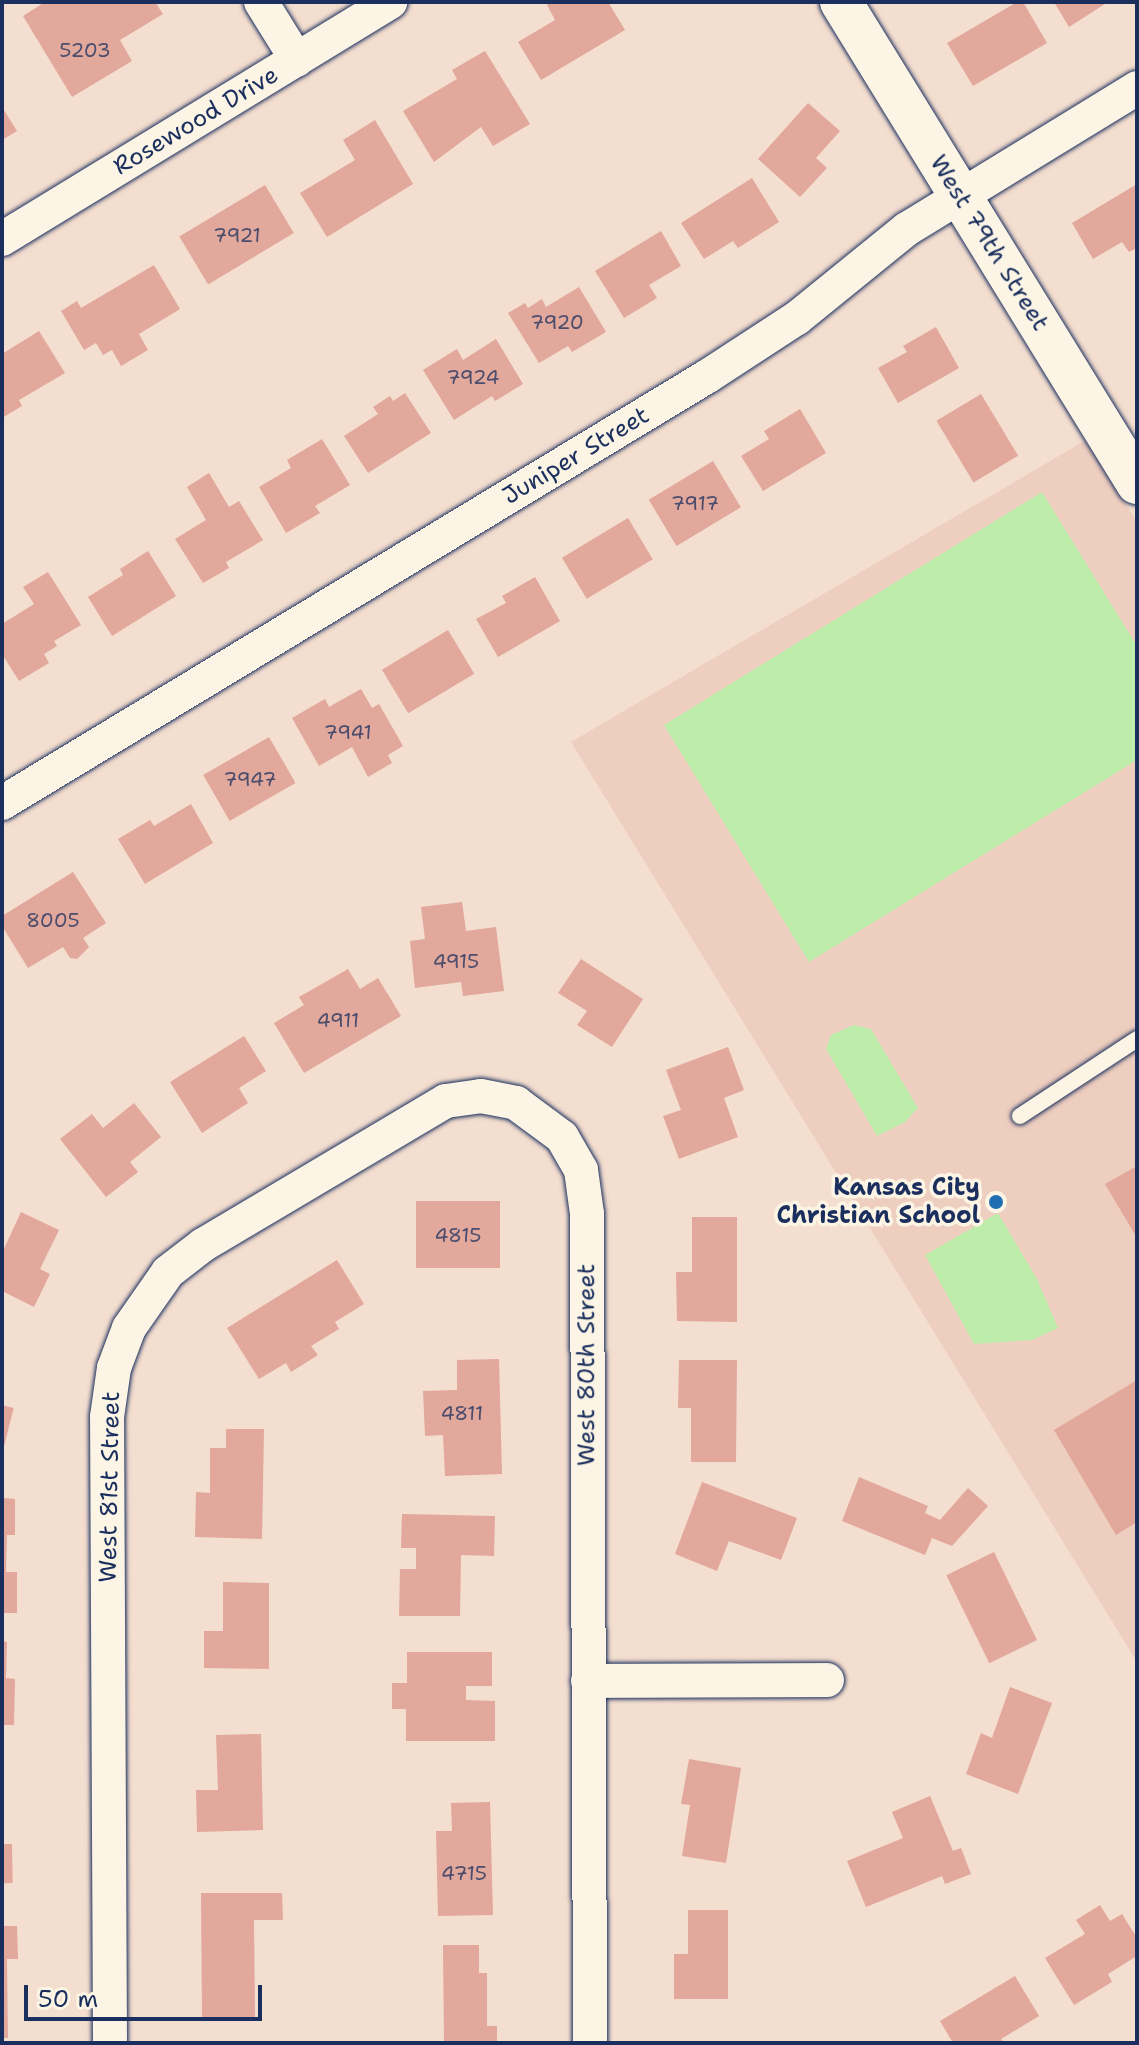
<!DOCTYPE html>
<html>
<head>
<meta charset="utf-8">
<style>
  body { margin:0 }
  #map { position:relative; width:1139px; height:2045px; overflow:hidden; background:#f4decf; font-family:"Shantell Sans",sans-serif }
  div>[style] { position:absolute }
  .built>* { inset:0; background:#eecebf }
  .green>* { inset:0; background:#bdecab }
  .building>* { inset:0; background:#e1a89b; transform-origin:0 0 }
  .roads { filter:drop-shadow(0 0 2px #1b2f5e) drop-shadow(0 0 2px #1b2f5e) }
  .service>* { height:16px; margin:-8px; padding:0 8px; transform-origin:8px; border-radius:8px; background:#fcf5e5 }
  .minor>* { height:34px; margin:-17px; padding:0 17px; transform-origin:17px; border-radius:17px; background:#fcf5e5 }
  .tertiary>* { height:42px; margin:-21px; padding:0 21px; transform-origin:21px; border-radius:21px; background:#fcf5e5 }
  .dots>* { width:22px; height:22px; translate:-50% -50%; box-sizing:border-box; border:4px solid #fcf5e5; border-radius:50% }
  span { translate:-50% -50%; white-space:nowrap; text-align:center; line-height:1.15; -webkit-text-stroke:7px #fcf5e5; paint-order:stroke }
  .number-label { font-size:20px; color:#4c4d6d }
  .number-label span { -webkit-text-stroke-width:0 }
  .street-label { font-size:24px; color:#1b2f5e }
  .poi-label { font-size:24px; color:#1b2f5e; font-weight:700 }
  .right { translate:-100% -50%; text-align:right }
  .frame { position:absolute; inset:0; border:4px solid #1b2f5e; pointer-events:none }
  .scale { position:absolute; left:24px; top:1985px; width:238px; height:36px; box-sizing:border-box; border:4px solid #1b2f5e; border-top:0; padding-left:10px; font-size:24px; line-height:28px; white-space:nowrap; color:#1b2f5e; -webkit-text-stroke:6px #fcf5e5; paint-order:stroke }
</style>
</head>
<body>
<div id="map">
  <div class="built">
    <div style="clip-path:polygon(1086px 440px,1137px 522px,1137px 1662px,571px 742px)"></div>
  </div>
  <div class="green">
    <div style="clip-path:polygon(1042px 492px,1137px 646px,1137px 760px,809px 962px,664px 725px)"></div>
    <div style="clip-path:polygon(854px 1025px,871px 1029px,918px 1108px,905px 1122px,877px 1136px,826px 1049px,831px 1035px)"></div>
    <div style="clip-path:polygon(998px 1213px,1037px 1279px,1058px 1328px,1032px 1340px,974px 1344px,925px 1255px)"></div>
  </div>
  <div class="building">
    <div style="clip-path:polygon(45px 2px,155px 2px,163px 14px,120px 40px,132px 61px,72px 97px,23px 16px)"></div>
    <div style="clip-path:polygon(552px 2px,608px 2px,625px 30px,541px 80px,518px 42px,555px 20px,547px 5px)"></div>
    <div style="clip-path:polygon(1017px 2px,1023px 2px,1047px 43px,973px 86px,947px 43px)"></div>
    <div style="clip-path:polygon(1054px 2px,1108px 2px,1069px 27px)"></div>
    <div style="clip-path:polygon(485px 51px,530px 124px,493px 146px,481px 127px,434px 162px,403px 111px,457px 79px,452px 70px)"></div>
    <div style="clip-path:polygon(808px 103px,840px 131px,816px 158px,827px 168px,800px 197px,758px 159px)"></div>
    <div style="clip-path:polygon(2px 107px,17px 131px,2px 140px)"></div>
    <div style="clip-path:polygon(375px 120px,413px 184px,327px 237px,300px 193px,355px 160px,343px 140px)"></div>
    <div style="clip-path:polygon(752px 178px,779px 222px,738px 248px,733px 241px,704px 259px,681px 223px)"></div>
    <div style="clip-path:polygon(1137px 184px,1137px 248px,1129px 252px,1122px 242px,1093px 259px,1072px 223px)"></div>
    <div style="left:265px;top:185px;width:56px;height:100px;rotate:59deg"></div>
    <div style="clip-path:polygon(661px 231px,681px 266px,649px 285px,657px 298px,624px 318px,595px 271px)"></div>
    <div style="clip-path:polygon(154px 265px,180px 309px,139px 334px,148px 350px,121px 366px,112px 350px,103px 355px,96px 343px,84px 350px,61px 311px,77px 301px,81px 308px)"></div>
    <div style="clip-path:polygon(579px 287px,606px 332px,572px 352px,568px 346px,539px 363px,508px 313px,525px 303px,528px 308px,542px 299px,546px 307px)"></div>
    <div style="clip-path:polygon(936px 327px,959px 368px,898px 403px,878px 368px,907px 352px,903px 346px)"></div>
    <div style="clip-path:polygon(39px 331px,65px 373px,19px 400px,22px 406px,2px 418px,2px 354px)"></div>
    <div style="clip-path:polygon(496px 339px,523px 384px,495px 401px,492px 396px,454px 420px,423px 370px,457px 349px,463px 360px)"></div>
    <div style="clip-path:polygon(405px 393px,431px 433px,368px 473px,344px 436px,378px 414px,373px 407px,390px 396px,393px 401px)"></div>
    <div style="left:981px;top:394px;width:72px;height:52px;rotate:59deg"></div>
    <div style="clip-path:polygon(800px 409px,826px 453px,763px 491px,741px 456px,769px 439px,764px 431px)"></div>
    <div style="clip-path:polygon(322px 439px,350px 485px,315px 506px,320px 513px,286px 533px,259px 487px,291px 468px,287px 460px)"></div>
    <div style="left:713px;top:461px;width:54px;height:75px;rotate:59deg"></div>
    <div style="clip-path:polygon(209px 473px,229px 507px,239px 501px,263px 540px,226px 562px,229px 568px,203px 583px,175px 539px,206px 520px,187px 487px)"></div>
    <div style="left:628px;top:518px;width:48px;height:77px;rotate:59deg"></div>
    <div style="clip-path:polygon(148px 551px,176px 596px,112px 636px,88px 597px,123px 575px,120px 569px)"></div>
    <div style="clip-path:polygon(48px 572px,81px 625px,54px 641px,57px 646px,44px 654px,49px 663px,19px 681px,2px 654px,2px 624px,34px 604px,23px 587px)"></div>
    <div style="clip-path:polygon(535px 577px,560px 621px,498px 657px,476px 619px,506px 603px,502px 596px)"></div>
    <div style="left:448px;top:630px;width:51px;height:77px;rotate:59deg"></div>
    <div style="clip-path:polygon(361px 689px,372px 708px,379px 704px,403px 746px,388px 755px,392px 763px,368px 777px,352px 747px,319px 766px,292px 718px,325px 699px,329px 707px)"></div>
    <div style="left:269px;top:737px;width:53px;height:76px;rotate:60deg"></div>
    <div style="clip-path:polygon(191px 804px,213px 843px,145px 884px,118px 839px,150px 820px,154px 826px)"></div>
    <div style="clip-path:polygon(73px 872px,106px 923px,83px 938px,89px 947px,77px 959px,70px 958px,63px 947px,28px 968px,2px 926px,2px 916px)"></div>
    <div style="clip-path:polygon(462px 902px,466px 931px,496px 927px,504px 991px,463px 996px,461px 982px,415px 988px,410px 941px,425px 939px,421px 907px)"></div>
    <div style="clip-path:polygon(581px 959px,643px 999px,612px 1047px,577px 1025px,587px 1011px,558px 993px)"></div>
    <div style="clip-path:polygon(348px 969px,360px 989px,378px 978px,401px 1016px,304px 1073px,274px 1023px,304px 1005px,299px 997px)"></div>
    <div style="clip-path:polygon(244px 1036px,266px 1071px,239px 1088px,248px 1103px,202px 1133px,170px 1082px)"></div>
    <div style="clip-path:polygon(728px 1047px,744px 1090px,724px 1098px,738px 1137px,679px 1159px,663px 1116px,681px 1110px,666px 1070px)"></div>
    <div style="clip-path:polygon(134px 1103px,161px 1137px,130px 1162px,138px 1172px,106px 1197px,60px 1139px,92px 1114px,103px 1128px)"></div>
    <div style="clip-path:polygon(1137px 1166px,1137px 1238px,1105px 1184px)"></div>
    <div style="left:416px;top:1201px;width:84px;height:67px"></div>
    <div style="clip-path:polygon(21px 1212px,59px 1230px,40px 1269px,50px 1274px,34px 1307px,2px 1291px,2px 1253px)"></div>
    <div style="clip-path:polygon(692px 1217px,737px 1217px,737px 1322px,677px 1321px,676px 1272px,692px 1272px)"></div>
    <div style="clip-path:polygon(337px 1260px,364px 1304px,335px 1322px,339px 1329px,311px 1346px,318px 1355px,291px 1372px,286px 1363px,259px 1379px,227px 1328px)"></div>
    <div style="clip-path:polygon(499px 1359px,502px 1474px,445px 1476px,443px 1435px,425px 1436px,423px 1391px,457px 1390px,457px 1360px)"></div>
    <div style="clip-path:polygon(679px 1360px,737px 1360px,736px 1462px,691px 1462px,691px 1408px,678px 1408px)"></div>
    <div style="clip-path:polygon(1137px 1380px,1137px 1522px,1116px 1535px,1054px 1430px)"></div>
    <div style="left:2px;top:1405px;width:12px;height:43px;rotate:14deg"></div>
    <div style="clip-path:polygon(226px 1429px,264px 1429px,262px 1539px,195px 1537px,196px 1492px,210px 1493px,210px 1448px,226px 1448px)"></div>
    <div style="clip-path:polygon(859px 1477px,928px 1506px,925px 1513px,940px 1520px,968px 1488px,988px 1506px,952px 1546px,932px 1538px,925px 1555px,842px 1521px)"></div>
    <div style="clip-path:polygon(702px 1482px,797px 1518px,781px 1560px,729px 1541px,717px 1571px,675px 1554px)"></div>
    <div style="clip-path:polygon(2px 1498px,15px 1499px,15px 1535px,7px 1535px,6px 1572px,17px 1572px,17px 1613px,2px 1613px)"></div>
    <div style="clip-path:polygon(402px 1514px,495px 1516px,494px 1556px,461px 1555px,460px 1616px,399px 1616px,400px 1569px,416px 1569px,416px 1548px,401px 1548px)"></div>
    <div style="left:994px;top:1552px;width:98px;height:53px;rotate:64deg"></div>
    <div style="clip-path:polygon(223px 1582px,269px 1583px,269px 1669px,204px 1668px,204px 1631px,223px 1631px)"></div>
    <div style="clip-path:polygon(2px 1641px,7px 1642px,6px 1678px,15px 1679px,14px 1725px,2px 1725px)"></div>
    <div style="clip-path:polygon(407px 1652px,492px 1652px,492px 1686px,466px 1686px,466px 1700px,495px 1701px,495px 1741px,406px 1741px,406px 1709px,392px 1709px,392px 1683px,407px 1683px)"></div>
    <div style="clip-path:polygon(1010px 1687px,1052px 1703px,1018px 1794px,966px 1774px,981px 1733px,992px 1738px)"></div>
    <div style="clip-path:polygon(261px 1734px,263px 1830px,197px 1832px,196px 1790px,218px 1790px,216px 1735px)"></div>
    <div style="clip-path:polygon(689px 1759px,741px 1768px,726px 1863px,682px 1856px,690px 1805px,681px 1804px)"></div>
    <div style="clip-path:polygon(930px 1796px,953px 1851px,961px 1848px,971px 1874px,945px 1884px,942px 1876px,866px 1907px,847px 1861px,903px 1838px,892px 1812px)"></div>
    <div style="clip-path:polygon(490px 1802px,493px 1915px,438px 1916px,436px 1831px,452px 1831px,451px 1803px)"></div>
    <div style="left:12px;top:1844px;width:39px;height:10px;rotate:89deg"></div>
    <div style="clip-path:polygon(201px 1893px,282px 1893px,283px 1920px,254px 1920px,255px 2020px,202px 2020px)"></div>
    <div style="clip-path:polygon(1100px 1905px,1110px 1921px,1122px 1914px,1137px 1938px,1137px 1956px,1108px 1974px,1112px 1982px,1074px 2005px,1045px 1958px,1085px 1934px,1076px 1920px)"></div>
    <div style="clip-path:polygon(688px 1910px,728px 1910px,728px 1999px,674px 1999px,674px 1954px,688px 1954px)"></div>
    <div style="clip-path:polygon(2px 1926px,17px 1926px,18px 1959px,7px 1959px,8px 2038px,2px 2038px)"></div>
    <div style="clip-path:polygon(443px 1945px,479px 1945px,479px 1973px,487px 1973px,487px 2026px,497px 2026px,497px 2043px,444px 2043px)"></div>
    <div style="clip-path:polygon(1015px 1976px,1039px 2016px,1001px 2039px,1004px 2043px,953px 2043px,940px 2021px)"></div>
  </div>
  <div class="roads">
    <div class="service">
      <div style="left:1020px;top:1116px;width:140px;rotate:-33.3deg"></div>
    </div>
    <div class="minor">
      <div style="left:261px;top:2px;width:68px;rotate:58.2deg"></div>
      <div style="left:2px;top:239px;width:455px;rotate:-31.4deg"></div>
      <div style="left:2px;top:803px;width:825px;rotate:-31.17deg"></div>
      <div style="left:708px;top:376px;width:106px;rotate:-33.1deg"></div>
      <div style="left:797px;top:318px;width:141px;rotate:-39deg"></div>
      <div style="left:907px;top:229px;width:270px;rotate:-31.5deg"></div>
      <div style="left:588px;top:1681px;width:239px;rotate:-0.2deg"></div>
      <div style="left:110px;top:2043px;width:626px;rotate:-90.27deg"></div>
      <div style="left:107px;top:1417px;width:49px;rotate:-81.9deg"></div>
      <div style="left:114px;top:1368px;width:43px;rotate:-69.4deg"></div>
      <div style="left:129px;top:1328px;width:68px;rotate:-55.1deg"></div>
      <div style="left:168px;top:1272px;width:44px;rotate:-37.6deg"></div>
      <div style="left:203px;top:1245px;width:282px;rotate:-30.7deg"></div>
      <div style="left:446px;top:1101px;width:35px;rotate:-8deg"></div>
      <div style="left:481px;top:1096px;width:36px;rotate:11deg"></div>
      <div style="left:516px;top:1103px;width:57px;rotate:36.5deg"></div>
      <div style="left:562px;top:1137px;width:38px;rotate:60deg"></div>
      <div style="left:581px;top:1170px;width:44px;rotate:82.2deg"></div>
      <div style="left:587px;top:1214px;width:829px;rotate:89.79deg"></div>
    </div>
    <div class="tertiary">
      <div style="left:841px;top:2px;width:565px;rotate:58.39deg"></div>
    </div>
  </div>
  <div class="dots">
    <div style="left:996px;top:1202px;background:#1f6fb2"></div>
  </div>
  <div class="number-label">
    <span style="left:85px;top:50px">5203</span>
    <span style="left:237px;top:235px">7921</span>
    <span style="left:557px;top:322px">7920</span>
    <span style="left:473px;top:377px">7924</span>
    <span style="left:695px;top:503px">7917</span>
    <span style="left:348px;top:732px">7941</span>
    <span style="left:250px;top:779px">7947</span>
    <span style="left:53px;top:920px">8005</span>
    <span style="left:456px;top:961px">4915</span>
    <span style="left:338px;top:1020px">4911</span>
    <span style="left:458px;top:1235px">4815</span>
    <span style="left:462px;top:1413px">4811</span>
    <span style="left:464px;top:1873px">4715</span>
  </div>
  <div class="street-label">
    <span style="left:196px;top:121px;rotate:-31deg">Rosewood Drive</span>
    <span style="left:989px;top:243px;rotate:58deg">West 79th Street</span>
    <span style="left:576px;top:456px;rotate:-31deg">Juniper Street</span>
    <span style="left:587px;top:1365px;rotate:-90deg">West 80th Street</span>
    <span style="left:110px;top:1487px;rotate:-89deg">West 81st Street</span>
  </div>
  <div class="poi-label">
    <span class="right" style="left:980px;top:1202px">Kansas City<br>Christian School</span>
  </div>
  <div class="frame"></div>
  <div class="scale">50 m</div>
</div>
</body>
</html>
